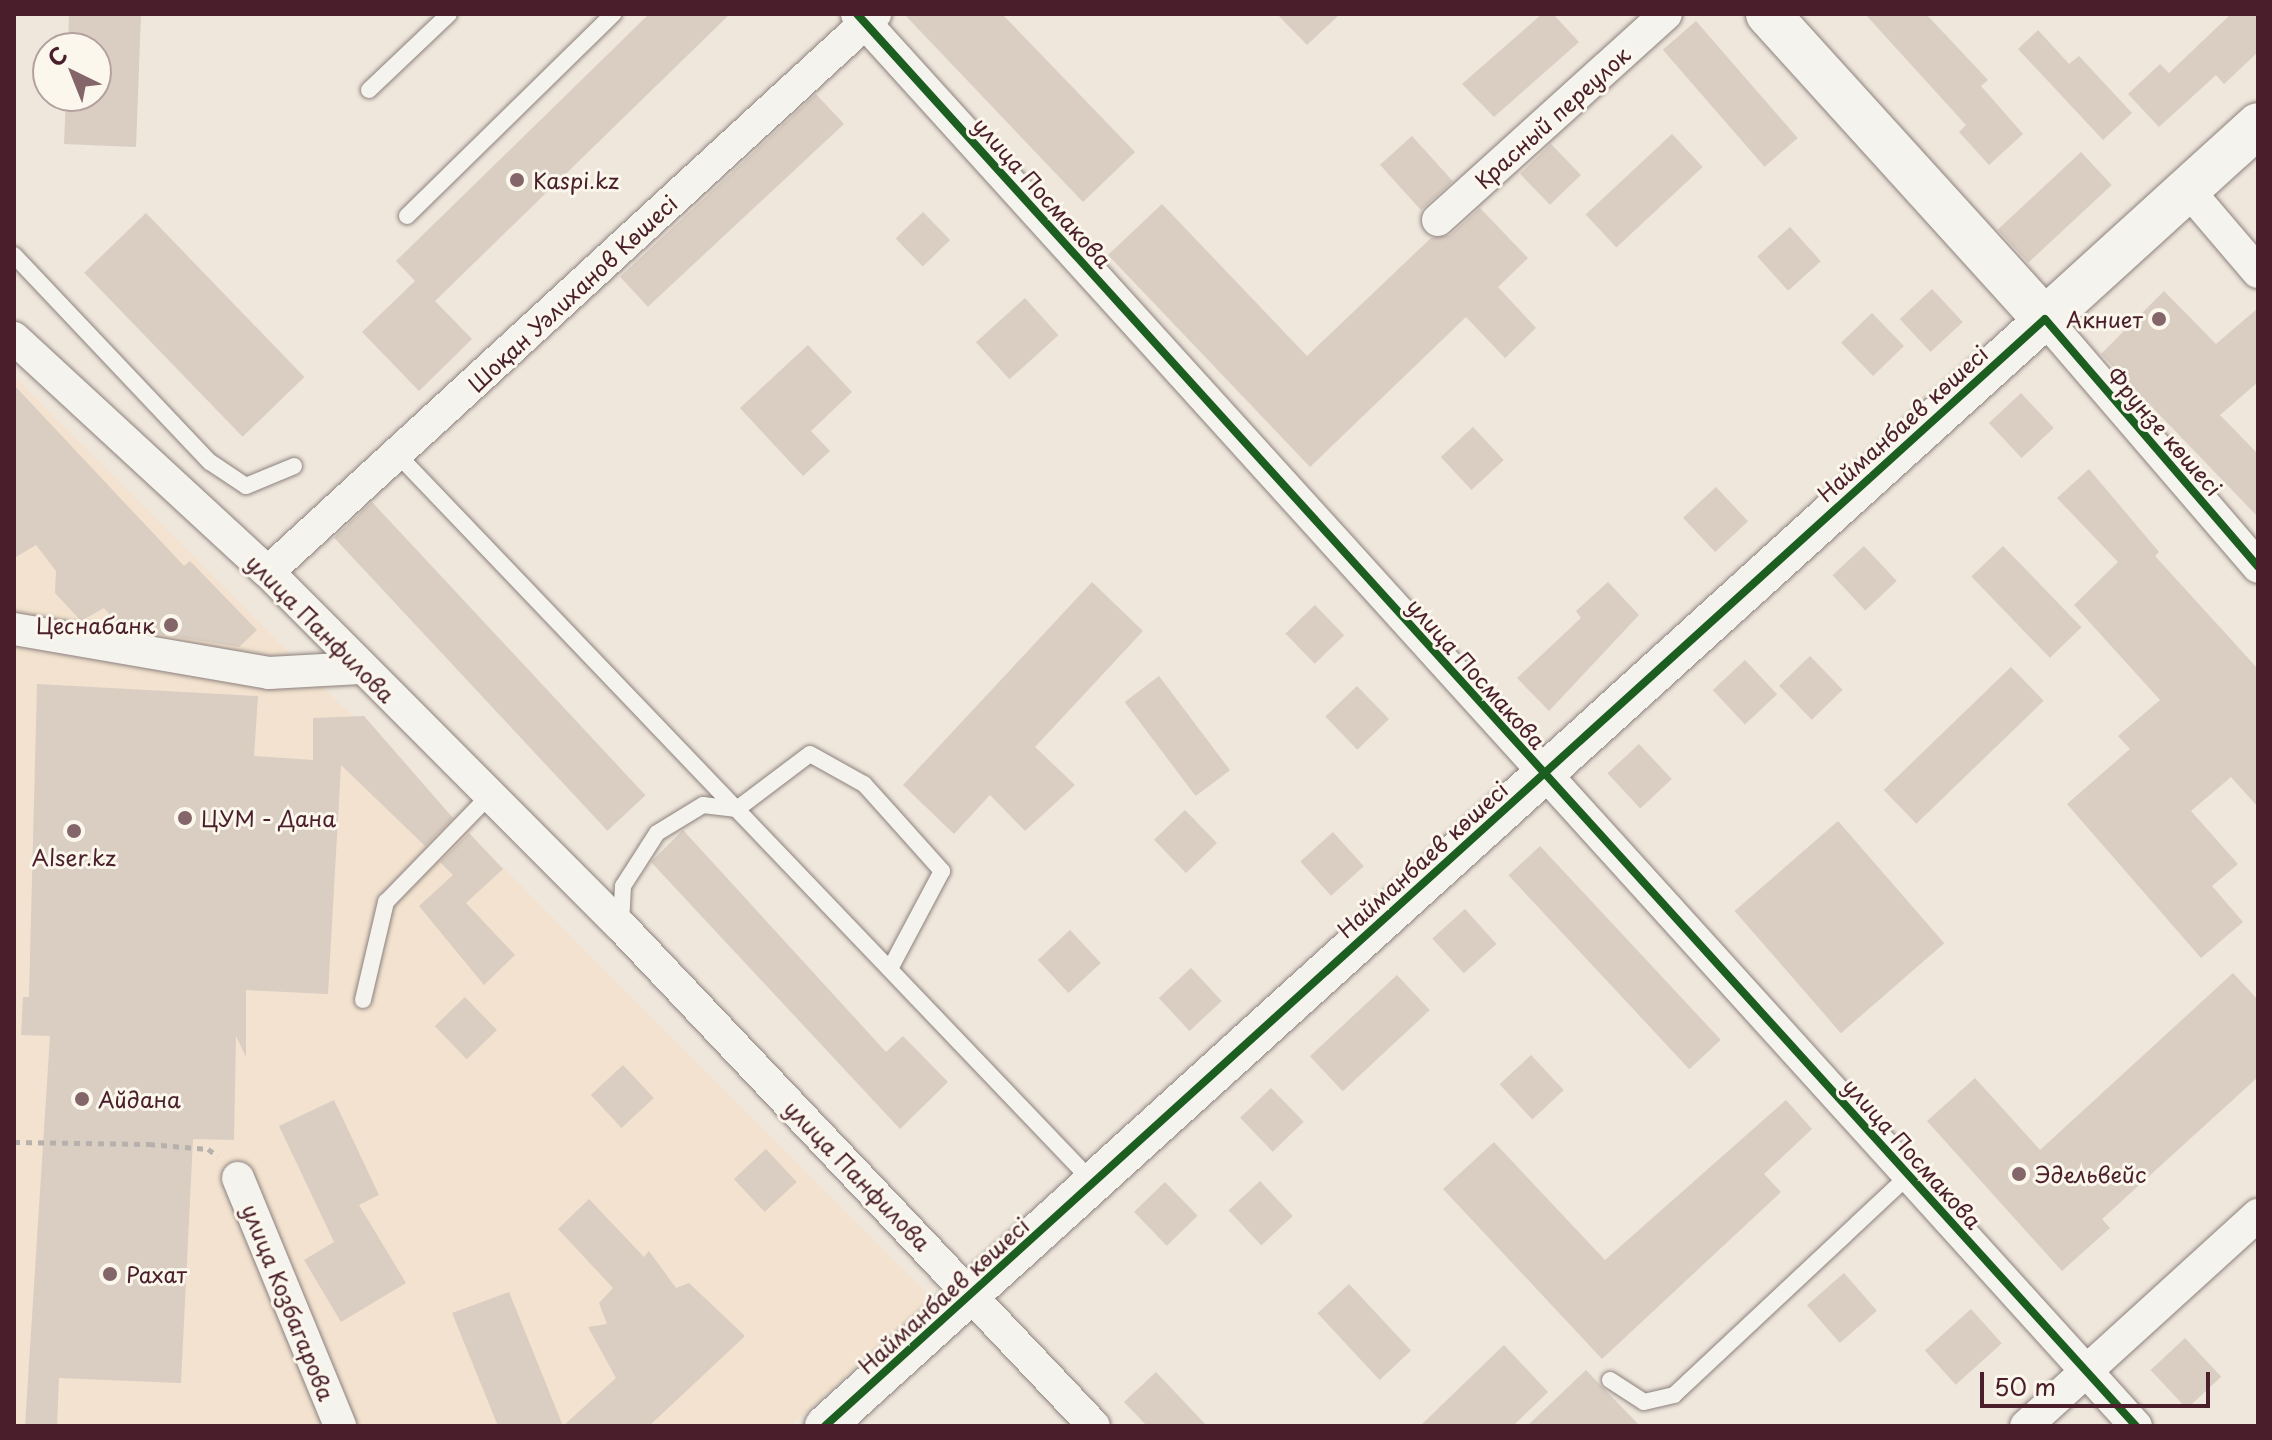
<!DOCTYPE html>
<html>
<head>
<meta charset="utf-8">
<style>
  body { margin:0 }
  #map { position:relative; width:2272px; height:1440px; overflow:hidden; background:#efe7dc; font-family:"Playpen Sans",sans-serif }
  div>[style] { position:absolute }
  .built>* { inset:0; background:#f2e2cf }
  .building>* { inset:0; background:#dacdc2; transform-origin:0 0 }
  .path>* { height:5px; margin-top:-2.5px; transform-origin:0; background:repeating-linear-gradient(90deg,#b7b1ae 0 6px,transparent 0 12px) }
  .roads { filter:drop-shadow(0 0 2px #8d817e) drop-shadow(0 0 2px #8d817e) }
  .service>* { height:16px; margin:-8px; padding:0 8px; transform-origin:8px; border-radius:8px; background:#f5f3ee }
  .minor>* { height:32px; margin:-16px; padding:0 16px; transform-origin:16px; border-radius:16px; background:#f5f3ee }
  .tertiary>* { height:40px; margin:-20px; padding:0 20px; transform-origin:20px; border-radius:20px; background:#f5f3ee }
  .secondary>* { height:44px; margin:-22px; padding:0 22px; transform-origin:22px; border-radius:22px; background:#f5f3ee }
  .cycleway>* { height:8px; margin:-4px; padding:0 4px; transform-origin:4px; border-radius:4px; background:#1b5e20 }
  .dots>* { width:22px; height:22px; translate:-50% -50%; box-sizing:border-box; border:4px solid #fbf7ec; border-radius:50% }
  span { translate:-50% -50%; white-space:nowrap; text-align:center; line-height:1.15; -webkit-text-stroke:6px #fbf7ec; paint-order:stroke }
  .street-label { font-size:22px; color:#4a1f2b }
  .poi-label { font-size:22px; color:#4a1f2b }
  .left { translate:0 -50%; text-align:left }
  .right { translate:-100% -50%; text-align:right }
  .frame { position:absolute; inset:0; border:16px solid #4a1f2b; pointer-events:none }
  .north { position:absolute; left:32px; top:32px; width:80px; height:80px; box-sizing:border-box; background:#fbf7ec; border:2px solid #b4a19f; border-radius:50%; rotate:317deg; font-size:22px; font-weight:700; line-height:32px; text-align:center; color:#4a1f2b }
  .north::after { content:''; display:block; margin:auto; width:28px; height:36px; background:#846569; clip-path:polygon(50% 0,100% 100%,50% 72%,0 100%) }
  .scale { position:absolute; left:1980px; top:1372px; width:230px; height:36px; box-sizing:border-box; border:4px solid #4a1f2b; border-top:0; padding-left:10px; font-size:24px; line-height:28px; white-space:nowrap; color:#4a1f2b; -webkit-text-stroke:6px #fbf7ec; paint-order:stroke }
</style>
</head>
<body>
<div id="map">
  <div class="built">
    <div style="clip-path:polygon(14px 376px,931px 1298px,791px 1426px,14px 1426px)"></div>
  </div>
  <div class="building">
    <div style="clip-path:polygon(69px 14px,141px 14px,136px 147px,64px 144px,66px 96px,96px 96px,96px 48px,68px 48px)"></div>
    <div style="clip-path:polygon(649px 14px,730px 14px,435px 301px,472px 339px,419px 391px,362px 332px,415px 281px,396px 261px)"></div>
    <div style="clip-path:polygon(904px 14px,1002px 14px,1135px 152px,1083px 202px)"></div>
    <div style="clip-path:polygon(1277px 14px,1340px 14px,1307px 45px)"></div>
    <div style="clip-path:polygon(1542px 14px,1553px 14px,1579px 42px,1494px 117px,1462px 84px)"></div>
    <div style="clip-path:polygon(1865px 14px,1926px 14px,1988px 80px,1981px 86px,2023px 134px,1989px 165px,1959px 132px,1966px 125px)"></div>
    <div style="clip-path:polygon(2231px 14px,2258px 14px,2258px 52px,2224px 84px,2216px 75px,2159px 127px,2128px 94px,2160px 64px,2169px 73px)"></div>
    <div style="left:1696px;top:21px;width:155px;height:44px;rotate:49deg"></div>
    <div style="clip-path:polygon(2038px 30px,2069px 64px,2079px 56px,2132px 113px,2103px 140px,2018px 49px)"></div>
    <div style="left:816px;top:94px;width:41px;height:268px;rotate:47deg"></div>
    <div style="left:1672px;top:134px;width:45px;height:118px;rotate:47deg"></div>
    <div style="left:1412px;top:136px;width:61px;height:43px;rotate:48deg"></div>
    <div style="left:1551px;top:144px;width:43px;height:43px;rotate:46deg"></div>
    <div style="left:2081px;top:152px;width:45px;height:114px;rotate:47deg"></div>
    <div style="clip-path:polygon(1162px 204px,1307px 356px,1431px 238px,1450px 235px,1480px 208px,1528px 258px,1498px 287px,1536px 328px,1505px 358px,1466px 317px,1310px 467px,1108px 255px)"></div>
    <div style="left:923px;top:212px;width:39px;height:38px;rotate:46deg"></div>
    <div style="left:146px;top:213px;width:228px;height:86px;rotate:46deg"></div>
    <div style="left:1790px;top:227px;width:46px;height:44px;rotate:48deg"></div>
    <div style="left:1932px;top:289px;width:45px;height:44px;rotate:47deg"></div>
    <div style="clip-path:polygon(2164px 291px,2216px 344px,2258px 308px,2258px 382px,2220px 415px,2258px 454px,2258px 517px,2101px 354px)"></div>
    <div style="left:1025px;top:298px;width:50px;height:66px;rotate:48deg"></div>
    <div style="left:1872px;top:313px;width:46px;height:43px;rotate:46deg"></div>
    <div style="clip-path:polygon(808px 345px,852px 392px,811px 431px,830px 451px,803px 476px,740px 408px)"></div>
    <div style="clip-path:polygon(14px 385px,184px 566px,190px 561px,257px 630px,239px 647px,121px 628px,104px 608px,81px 621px,55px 593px,56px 571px,36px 545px,14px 558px)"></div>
    <div style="left:2021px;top:393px;width:48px;height:44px;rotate:47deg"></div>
    <div style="left:1473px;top:427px;width:45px;height:44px;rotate:47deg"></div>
    <div style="clip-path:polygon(2089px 469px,2159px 552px,2155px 556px,2258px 669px,2258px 807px,2231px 777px,2191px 811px,2238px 864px,2212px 886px,2243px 922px,2201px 958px,2067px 804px,2130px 749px,2118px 736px,2160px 700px,2074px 605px,2118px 562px,2057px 498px)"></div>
    <div style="left:1716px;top:487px;width:47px;height:45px;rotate:47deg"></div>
    <div style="left:372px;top:502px;width:401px;height:52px;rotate:47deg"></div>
    <div style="left:1864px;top:546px;width:48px;height:43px;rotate:47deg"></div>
    <div style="left:2003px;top:546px;width:113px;height:44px;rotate:46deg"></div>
    <div style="clip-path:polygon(1092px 582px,1143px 631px,1035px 747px,1075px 785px,1025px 831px,990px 795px,954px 834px,903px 785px)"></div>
    <div style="clip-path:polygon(1608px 582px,1639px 615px,1549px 711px,1517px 678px,1581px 618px,1576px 611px)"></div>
    <div style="left:1315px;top:605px;width:42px;height:41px;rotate:46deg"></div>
    <div style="left:1810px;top:656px;width:47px;height:43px;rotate:46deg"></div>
    <div style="left:1745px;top:660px;width:47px;height:44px;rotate:47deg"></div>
    <div style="left:2011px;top:667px;width:47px;height:177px;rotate:46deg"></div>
    <div style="left:1159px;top:676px;width:118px;height:43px;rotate:53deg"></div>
    <div style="clip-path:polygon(37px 684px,258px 696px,254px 756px,313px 760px,313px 718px,364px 716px,453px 818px,425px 846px,341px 765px,328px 994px,246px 990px,246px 1057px,236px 1036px,234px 1140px,193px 1139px,181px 1383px,59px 1378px,57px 1426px,25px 1426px,50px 1036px,21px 1035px,23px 997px,29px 997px)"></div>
    <div style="left:1357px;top:686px;width:46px;height:44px;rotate:46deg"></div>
    <div style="left:1639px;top:744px;width:48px;height:43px;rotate:47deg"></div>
    <div style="left:1185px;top:810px;width:46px;height:43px;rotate:46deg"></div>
    <div style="left:1838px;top:821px;width:162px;height:137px;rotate:49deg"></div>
    <div style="clip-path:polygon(683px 830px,886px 1052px,903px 1036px,948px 1082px,900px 1129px,651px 862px)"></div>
    <div style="left:1333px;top:832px;width:46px;height:44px;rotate:48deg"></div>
    <div style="clip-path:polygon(469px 833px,503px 869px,466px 903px,515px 955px,484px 985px,419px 906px,453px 875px,440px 862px)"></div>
    <div style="left:1540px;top:846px;width:265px;height:43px;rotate:47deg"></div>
    <div style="left:1465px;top:909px;width:47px;height:44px;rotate:48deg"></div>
    <div style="left:1070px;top:930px;width:45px;height:44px;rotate:47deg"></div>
    <div style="left:1191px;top:968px;width:45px;height:44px;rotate:47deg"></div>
    <div style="clip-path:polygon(2233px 973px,2258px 1000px,2258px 1077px,2102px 1219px,2110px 1228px,2062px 1271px,1927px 1121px,1975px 1078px,2040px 1150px)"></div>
    <div style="left:1397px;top:975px;width:48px;height:119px;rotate:47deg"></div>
    <div style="left:465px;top:997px;width:46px;height:42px;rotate:46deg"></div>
    <div style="left:1531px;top:1055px;width:48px;height:43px;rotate:47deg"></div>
    <div style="left:623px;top:1065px;width:45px;height:44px;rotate:47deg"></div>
    <div style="left:1271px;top:1088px;width:47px;height:43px;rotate:46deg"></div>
    <div style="clip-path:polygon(334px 1100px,379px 1195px,359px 1205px,406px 1283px,341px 1322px,304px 1260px,334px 1242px,279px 1126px)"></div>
    <div style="clip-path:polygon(1786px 1100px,1812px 1129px,1764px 1174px,1781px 1192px,1602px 1359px,1443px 1189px,1494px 1142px,1605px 1260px)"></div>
    <div style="left:766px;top:1149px;width:45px;height:44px;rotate:47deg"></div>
    <div style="left:1260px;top:1181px;width:48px;height:43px;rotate:47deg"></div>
    <div style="left:1165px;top:1182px;width:47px;height:43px;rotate:46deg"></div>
    <div style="clip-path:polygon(589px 1199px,644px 1257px,649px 1251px,676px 1288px,689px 1283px,745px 1336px,649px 1426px,563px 1426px,616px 1378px,588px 1327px,607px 1324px,599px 1303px,613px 1288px,558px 1229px)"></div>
    <div style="left:1844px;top:1273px;width:50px;height:49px;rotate:49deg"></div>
    <div style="left:1349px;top:1284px;width:91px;height:43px;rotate:47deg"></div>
    <div style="clip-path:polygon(509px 1292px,563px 1426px,498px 1426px,452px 1313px)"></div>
    <div style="left:1971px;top:1309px;width:46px;height:62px;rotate:48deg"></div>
    <div style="left:2185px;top:1338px;width:53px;height:47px;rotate:47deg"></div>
    <div style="clip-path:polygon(1504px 1345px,1548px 1392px,1513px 1426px,1420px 1426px)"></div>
    <div style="clip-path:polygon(1586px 1370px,1640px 1426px,1527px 1426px)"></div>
    <div style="clip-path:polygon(1156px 1372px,1207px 1426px,1147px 1426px,1124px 1402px)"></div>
  </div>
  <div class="path">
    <div style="left:14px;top:1142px;width:135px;rotate:0.8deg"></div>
    <div style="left:149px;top:1144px;width:59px;rotate:4.8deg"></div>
    <div style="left:208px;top:1149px;width:12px;rotate:35deg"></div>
  </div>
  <div class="roads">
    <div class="service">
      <div style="left:369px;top:90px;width:110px;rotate:-43.5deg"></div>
      <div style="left:407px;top:216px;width:289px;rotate:-44.4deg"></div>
      <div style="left:14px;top:255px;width:285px;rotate:46.6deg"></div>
      <div style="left:210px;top:462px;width:43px;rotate:33.7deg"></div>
      <div style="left:246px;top:486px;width:52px;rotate:-22.6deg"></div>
      <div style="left:397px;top:454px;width:1007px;rotate:46.29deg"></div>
      <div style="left:621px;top:924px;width:38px;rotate:-87deg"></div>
      <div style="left:623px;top:886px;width:63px;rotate:-57.3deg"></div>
      <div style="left:657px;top:833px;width:54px;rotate:-31.3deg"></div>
      <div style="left:703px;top:805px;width:34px;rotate:7deg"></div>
      <div style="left:737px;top:809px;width:91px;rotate:-37deg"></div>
      <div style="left:810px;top:754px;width:62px;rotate:29.1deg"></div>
      <div style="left:864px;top:784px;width:117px;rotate:48.1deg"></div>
      <div style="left:942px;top:871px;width:111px;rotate:118deg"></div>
      <div style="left:363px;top:1000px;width:101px;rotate:-76.8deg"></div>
      <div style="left:386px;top:902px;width:148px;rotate:-45.8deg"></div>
      <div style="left:1610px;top:1380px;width:40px;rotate:32.9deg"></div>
      <div style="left:1644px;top:1402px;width:31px;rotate:-13deg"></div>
      <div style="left:1674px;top:1395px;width:322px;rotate:-43.1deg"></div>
    </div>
    <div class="minor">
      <div style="left:857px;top:14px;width:1905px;rotate:47.83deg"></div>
      <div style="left:2188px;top:190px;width:108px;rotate:49.5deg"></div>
      <div style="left:1438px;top:220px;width:307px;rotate:-42.1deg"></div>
      <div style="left:2045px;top:319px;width:327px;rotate:49.3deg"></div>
      <div style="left:14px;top:338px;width:345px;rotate:42.7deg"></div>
      <div style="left:268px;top:572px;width:500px;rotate:45.1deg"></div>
      <div style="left:621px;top:926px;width:688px;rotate:46.59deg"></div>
      <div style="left:268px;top:572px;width:825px;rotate:-42.59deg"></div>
      <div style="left:14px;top:629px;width:259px;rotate:9.8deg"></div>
      <div style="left:269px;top:673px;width:91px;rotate:-3.1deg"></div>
      <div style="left:238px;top:1178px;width:268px;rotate:67.6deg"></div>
      <div style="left:2026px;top:1426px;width:314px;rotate:-42.3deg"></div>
    </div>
    <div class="tertiary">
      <div style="left:825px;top:1426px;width:1647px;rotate:-42.22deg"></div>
    </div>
    <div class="secondary">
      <div style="left:1768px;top:14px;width:412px;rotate:47.8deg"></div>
      <div style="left:2045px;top:319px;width:288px;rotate:-42.3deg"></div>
    </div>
  </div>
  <div class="cycleway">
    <div style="left:857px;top:14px;width:1905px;rotate:47.83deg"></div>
    <div style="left:825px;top:1426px;width:1647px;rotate:-42.22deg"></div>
    <div style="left:2045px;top:319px;width:327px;rotate:49.3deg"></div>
  </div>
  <div class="dots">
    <div style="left:517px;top:180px;background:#846569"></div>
    <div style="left:2159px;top:319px;background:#846569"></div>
    <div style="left:171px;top:625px;background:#846569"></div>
    <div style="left:185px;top:818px;background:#846569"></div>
    <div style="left:74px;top:831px;background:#846569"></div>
    <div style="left:82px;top:1099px;background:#846569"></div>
    <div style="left:2019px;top:1174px;background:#846569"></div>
    <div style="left:110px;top:1274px;background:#846569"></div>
  </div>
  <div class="street-label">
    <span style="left:1552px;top:117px;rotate:-42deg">Красный переулок</span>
    <span style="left:1043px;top:192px;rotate:48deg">улица Посмакова</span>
    <span style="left:572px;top:293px;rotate:-43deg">Шоқан Уәлиханов Көшесі</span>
    <span style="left:1902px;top:423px;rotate:-42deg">Найманбаев көшесі</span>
    <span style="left:2165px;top:431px;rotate:49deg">Фрунзе көшесі</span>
    <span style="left:321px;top:628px;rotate:45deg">улица Панфилова</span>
    <span style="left:1477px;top:673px;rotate:48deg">улица Посмакова</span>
    <span style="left:1422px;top:859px;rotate:-42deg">Найманбаев көшесі</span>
    <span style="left:1913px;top:1153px;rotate:48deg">улица Посмакова</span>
    <span style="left:858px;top:1175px;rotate:46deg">улица Панфилова</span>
    <span style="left:943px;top:1295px;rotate:-42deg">Найманбаев көшесі</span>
    <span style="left:289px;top:1302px;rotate:68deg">улица Козбагарова</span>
  </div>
  <div class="poi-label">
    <span class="left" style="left:533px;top:180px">Kaspi.kz</span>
    <span class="right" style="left:2143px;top:319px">Акниет</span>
    <span class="right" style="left:155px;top:625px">Цеснабанк</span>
    <span class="left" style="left:201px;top:818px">ЦУМ - Дана</span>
    <span style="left:74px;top:857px">Alser.kz</span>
    <span class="left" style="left:98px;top:1099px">Айдана</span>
    <span class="left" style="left:2035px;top:1174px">Эдельвейс</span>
    <span class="left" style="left:126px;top:1274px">Рахат</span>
  </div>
  <div class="frame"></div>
  <div class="north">С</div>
  <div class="scale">50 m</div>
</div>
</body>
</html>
